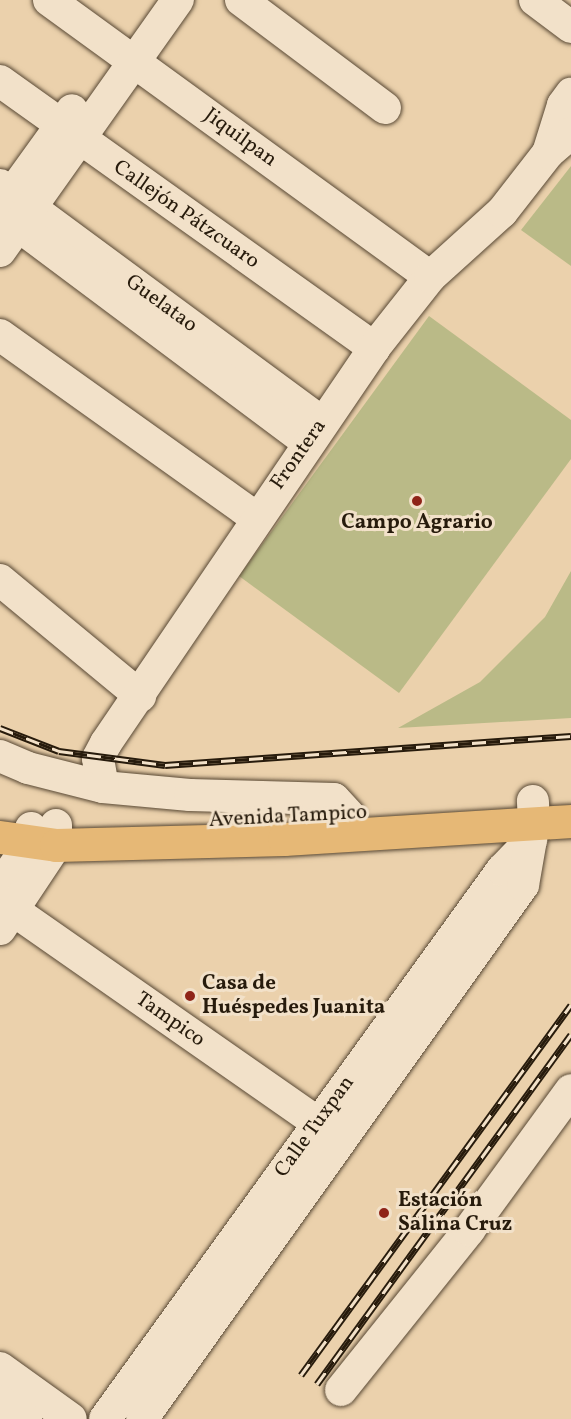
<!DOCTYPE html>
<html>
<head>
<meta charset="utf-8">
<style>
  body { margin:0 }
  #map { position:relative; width:571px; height:1419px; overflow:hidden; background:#ebd1ac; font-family:Vollkorn,serif }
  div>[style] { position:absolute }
  .green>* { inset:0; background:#baba87 }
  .roads { filter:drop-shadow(0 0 2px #584834) drop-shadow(0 0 2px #584834) }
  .minor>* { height:32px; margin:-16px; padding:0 16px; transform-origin:16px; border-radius:16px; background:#f2e1c9 }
  .major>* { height:33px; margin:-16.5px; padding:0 16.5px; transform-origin:16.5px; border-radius:16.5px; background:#e6b876 }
  .rail>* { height:7px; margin-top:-3.5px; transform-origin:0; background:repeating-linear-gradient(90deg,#f2e1c9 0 14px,#271b0c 0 28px); box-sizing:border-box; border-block:2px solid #271b0c }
  .dots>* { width:16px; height:16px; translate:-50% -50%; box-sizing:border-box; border:3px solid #f2e1c9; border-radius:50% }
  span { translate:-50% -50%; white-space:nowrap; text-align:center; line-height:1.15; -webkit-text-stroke:6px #f2e1c9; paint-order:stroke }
  .street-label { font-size:21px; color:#271b0c }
  .poi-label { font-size:21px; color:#271b0c; font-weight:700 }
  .left { translate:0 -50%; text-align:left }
</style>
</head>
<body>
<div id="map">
  <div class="green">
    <div style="clip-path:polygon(571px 166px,571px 266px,521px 230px)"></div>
    <div style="clip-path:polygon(429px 316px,571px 420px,571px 459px,399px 693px,239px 576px)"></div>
    <div style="clip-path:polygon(571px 571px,571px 718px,398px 728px,480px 682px,545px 617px)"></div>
  </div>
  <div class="roads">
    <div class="minor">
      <div style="left:49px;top:0;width:471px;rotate:36deg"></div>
      <div style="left:241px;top:0;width:180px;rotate:36.9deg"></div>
      <div style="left:535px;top:0;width:45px;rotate:36.9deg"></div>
      <div style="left:0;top:81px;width:460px;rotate:35.5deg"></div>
      <div style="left:548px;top:153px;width:50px;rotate:-72.6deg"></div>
      <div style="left:563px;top:105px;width:14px;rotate:-54deg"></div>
      <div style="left:0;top:185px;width:400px;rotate:36.4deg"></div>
      <div style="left:0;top:210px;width:123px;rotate:-54.2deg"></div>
      <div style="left:0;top:212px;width:384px;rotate:36.8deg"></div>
      <div style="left:0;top:251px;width:308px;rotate:-54.7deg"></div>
      <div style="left:0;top:335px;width:313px;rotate:35.5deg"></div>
      <div style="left:0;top:580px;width:182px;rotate:39.6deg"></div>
      <div style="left:0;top:756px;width:30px;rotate:23deg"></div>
      <div style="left:28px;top:768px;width:77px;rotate:14.2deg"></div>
      <div style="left:103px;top:787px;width:87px;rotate:5.3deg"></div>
      <div style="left:190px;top:795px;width:144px;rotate:1.6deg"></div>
      <div style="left:334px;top:799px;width:22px;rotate:47deg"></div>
      <div style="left:103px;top:787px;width:29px;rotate:-100deg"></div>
      <div style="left:98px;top:758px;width:17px;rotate:-62deg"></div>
      <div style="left:106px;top:743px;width:477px;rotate:-55.8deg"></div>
      <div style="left:374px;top:348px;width:90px;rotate:-51.7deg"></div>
      <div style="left:430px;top:277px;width:97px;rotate:-42.1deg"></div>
      <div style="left:502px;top:212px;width:75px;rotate:-52.1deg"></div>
      <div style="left:548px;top:153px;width:30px;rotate:-41deg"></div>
      <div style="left:0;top:887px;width:53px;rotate:-55.7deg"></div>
      <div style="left:30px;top:843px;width:15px;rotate:-86deg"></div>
      <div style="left:0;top:901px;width:409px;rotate:34.9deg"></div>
      <div style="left:0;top:929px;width:101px;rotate:-56.3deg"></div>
      <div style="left:56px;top:845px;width:20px;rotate:-90deg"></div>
      <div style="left:0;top:1368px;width:87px;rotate:35.7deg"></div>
      <div style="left:341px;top:1390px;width:205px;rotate:-51.3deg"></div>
      <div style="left:469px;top:1230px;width:173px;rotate:-53.9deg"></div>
      <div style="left:0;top:1401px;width:32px;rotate:35deg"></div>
      <div style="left:105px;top:1419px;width:678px;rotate:-54.13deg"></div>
      <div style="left:502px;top:870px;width:42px;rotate:-46deg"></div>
      <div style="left:142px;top:1419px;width:656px;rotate:-54.49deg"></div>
      <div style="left:523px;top:885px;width:64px;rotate:-80.1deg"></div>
      <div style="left:534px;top:822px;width:21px;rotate:-93deg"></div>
    </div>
    <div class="major">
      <div style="left:0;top:837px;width:57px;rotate:8.1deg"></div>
      <div style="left:56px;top:845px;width:228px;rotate:-1.5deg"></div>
      <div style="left:284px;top:839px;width:288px;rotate:-3.6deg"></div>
    </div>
  </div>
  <div class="rail">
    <div style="left:0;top:728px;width:63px;rotate:21.3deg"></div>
    <div style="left:59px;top:751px;width:107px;rotate:7.5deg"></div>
    <div style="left:165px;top:765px;width:407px;rotate:-4.1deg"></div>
    <div style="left:301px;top:1375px;width:458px;rotate:-53.9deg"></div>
    <div style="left:317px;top:1384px;width:432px;rotate:-54deg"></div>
  </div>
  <div class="dots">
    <div style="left:417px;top:501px;background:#8f2418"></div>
    <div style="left:190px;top:996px;background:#8f2418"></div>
    <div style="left:384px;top:1213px;background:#8f2418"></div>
  </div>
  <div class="street-label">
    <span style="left:240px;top:138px;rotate:36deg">Jiquilpan</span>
    <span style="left:186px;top:215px;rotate:35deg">Callejón Pátzcuaro</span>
    <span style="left:161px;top:304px;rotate:36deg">Guelatao</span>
    <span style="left:299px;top:455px;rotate:-55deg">Frontera</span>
    <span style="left:288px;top:817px;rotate:-3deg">Avenida Tampico</span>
    <span style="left:170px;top:1020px;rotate:35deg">Tampico</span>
    <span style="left:315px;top:1127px;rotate:-54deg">Calle Tuxpan</span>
  </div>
  <div class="poi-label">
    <span style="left:417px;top:523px">Campo Agrario</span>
    <span class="left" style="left:202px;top:996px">Casa de<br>Huéspedes Juanita</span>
    <span class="left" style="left:398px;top:1213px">Estación<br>Salina Cruz</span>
  </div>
</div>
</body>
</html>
